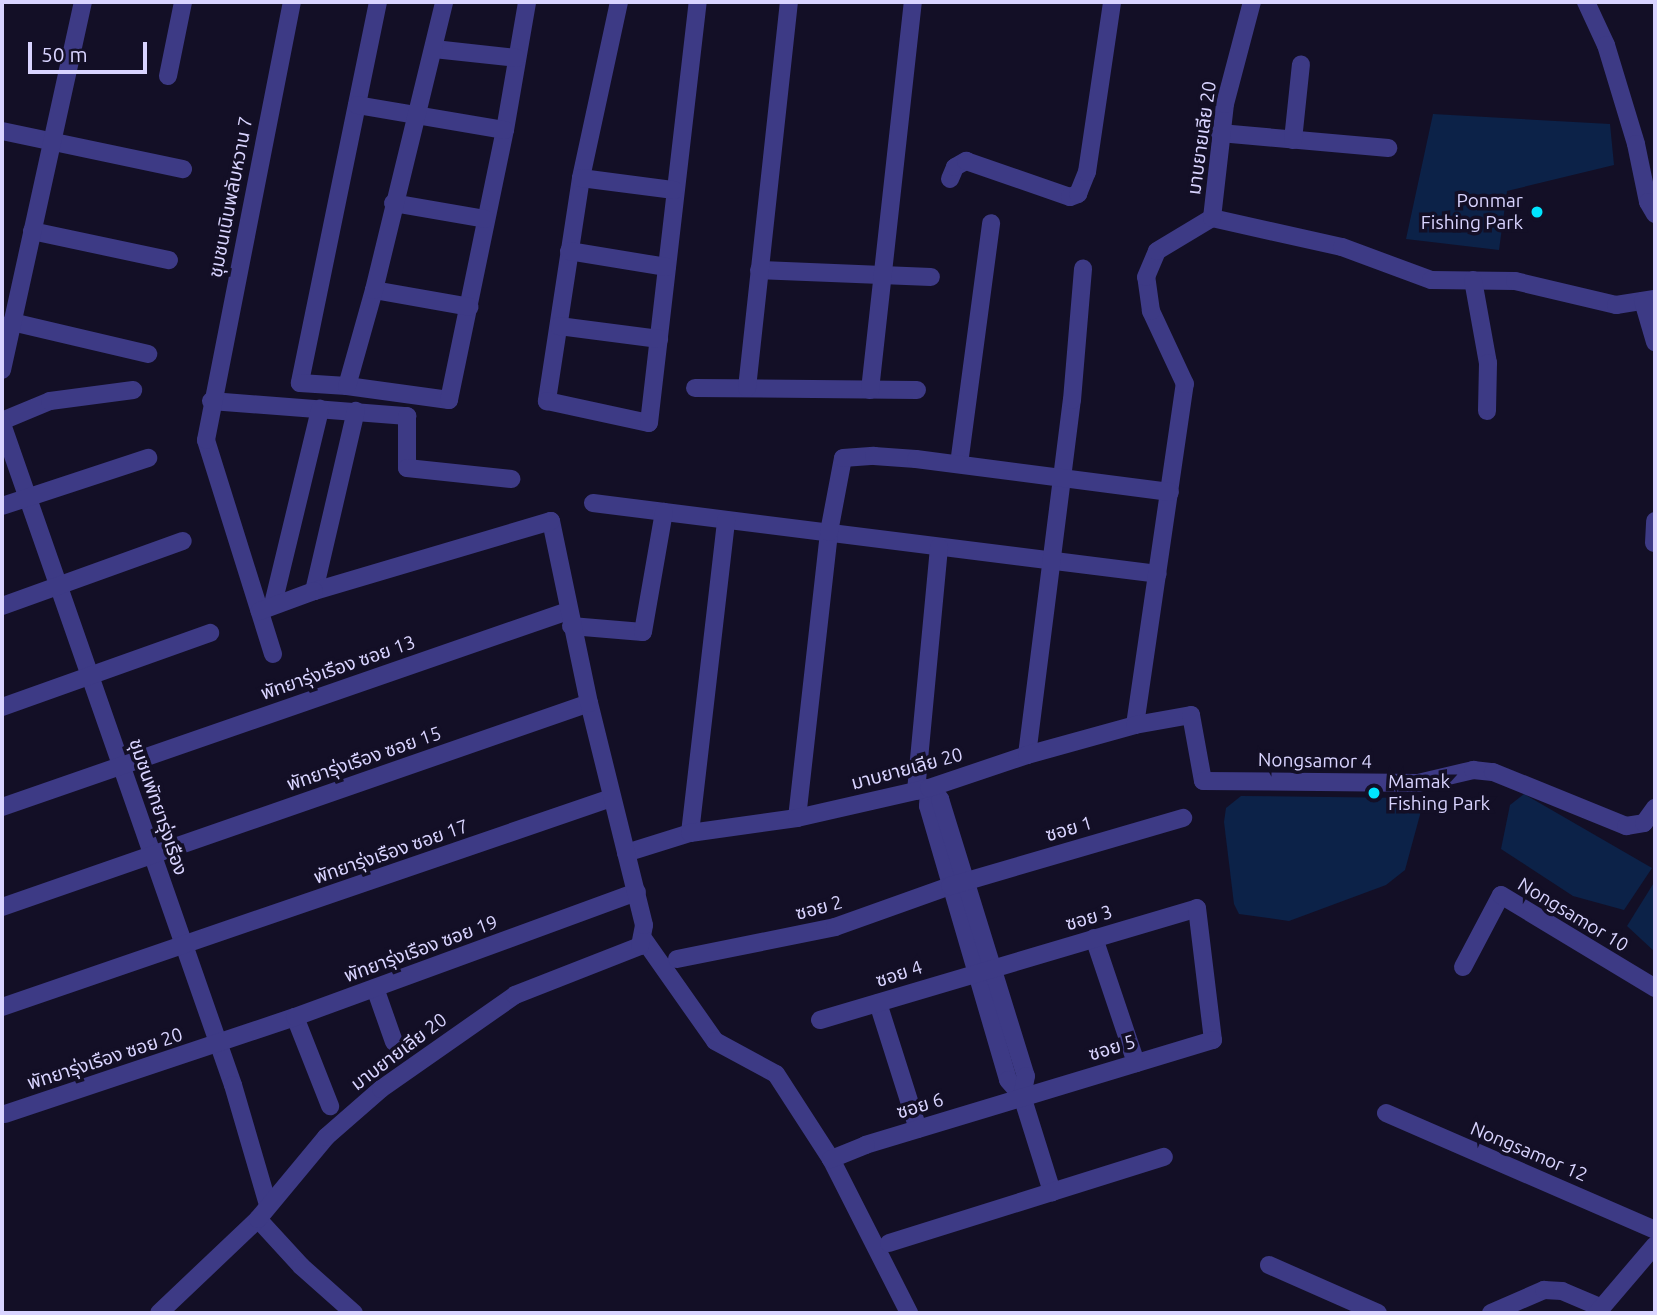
<!DOCTYPE html>
<html>
<head>
<meta charset="utf-8">
<style>
  body { margin:0 }
  #map { position:relative; width:1657px; height:1315px; overflow:hidden; background:#130f26; font-family:Ubuntu,"Noto Sans Thai",sans-serif }
  div>[style] { position:absolute }
  .water>* { inset:0; background:#0c2248 }
  .minor>* { height:18px; margin:-9px; padding:0 9px; transform-origin:9px; border-radius:9px; background:#3d3a85 }
  .dots>* { width:19px; height:19px; translate:-50% -50%; box-sizing:border-box; border:4px solid #130f26; border-radius:50% }
  span { translate:-50% -50%; white-space:nowrap; text-align:center; line-height:1.15; -webkit-text-stroke:7px #130f26; paint-order:stroke }
  .street-label { font-size:19px; color:#d9d4ff }
  .poi-label { font-size:19px; color:#d9d4ff }
  .right { translate:-100% -50%; text-align:right }
  .left { translate:0 -50%; text-align:left }
  .frame { position:absolute; inset:0; border:4px solid #d9d4ff; pointer-events:none }
  .scale { position:absolute; left:28px; top:42px; width:119px; height:32px; box-sizing:border-box; border:4px solid #d9d4ff; border-top:0; padding-left:9px; font-size:21px; line-height:24px; white-space:nowrap; color:#d9d4ff; -webkit-text-stroke:5px #130f26; paint-order:stroke }
</style>
</head>
<body>
<div id="map">
  <div class="water">
    <div style="clip-path:polygon(1433px 114px,1610px 124px,1614px 165px,1507px 191px,1499px 250px,1406px 239px)"></div>
    <div style="clip-path:polygon(1524px 794px,1652px 868px,1624px 910px,1573px 896px,1501px 849px,1510px 805px)"></div>
    <div style="clip-path:polygon(1241px 796px,1409px 798px,1421px 811px,1405px 870px,1386px 885px,1289px 921px,1239px 914px,1234px 904px,1224px 822px,1226px 808px)"></div>
    <div style="clip-path:polygon(1655px 881px,1655px 952px,1627px 926px)"></div>
  </div>
  <div class="minor">
    <div style="left:378px;top:2px;width:389px;rotate:101.6deg"></div>
    <div style="left:300px;top:383px;width:47px;rotate:3.7deg"></div>
    <div style="left:347px;top:386px;width:103px;rotate:7.8deg"></div>
    <div style="left:449px;top:400px;width:276px;rotate:-78.3deg"></div>
    <div style="left:505px;top:130px;width:130px;rotate:-80.2deg"></div>
    <div style="left:619px;top:2px;width:180px;rotate:102.2deg"></div>
    <div style="left:581px;top:178px;width:226px;rotate:98.7deg"></div>
    <div style="left:547px;top:401px;width:104px;rotate:12.2deg"></div>
    <div style="left:649px;top:423px;width:424px;rotate:-83.4deg"></div>
    <div style="left:1586px;top:2px;width:47px;rotate:65.1deg"></div>
    <div style="left:1606px;top:45px;width:103px;rotate:73.1deg"></div>
    <div style="left:1636px;top:144px;width:59px;rotate:78.3deg"></div>
    <div style="left:1648px;top:202px;width:14px;rotate:60deg"></div>
    <div style="left:434px;top:49px;width:83px;rotate:6.2deg"></div>
    <div style="left:168px;top:76px;width:76px;rotate:-78.5deg"></div>
    <div style="left:357px;top:105px;width:150px;rotate:9.6deg"></div>
    <div style="left:2px;top:131px;width:185px;rotate:11.9deg"></div>
    <div style="left:1220px;top:133px;width:169px;rotate:5.1deg"></div>
    <div style="left:1293px;top:140px;width:76px;rotate:-84deg"></div>
    <div style="left:581px;top:178px;width:94px;rotate:7.4deg"></div>
    <div style="left:950px;top:179px;width:13px;rotate:-67deg"></div>
    <div style="left:955px;top:167px;width:13px;rotate:-29deg"></div>
    <div style="left:966px;top:161px;width:110px;rotate:19.1deg"></div>
    <div style="left:1070px;top:197px;width:9px;rotate:-21deg"></div>
    <div style="left:1078px;top:194px;width:24px;rotate:-68deg"></div>
    <div style="left:1087px;top:172px;width:172px;rotate:-81.6deg"></div>
    <div style="left:393px;top:203px;width:94px;rotate:9.8deg"></div>
    <div style="left:1212px;top:218px;width:133px;rotate:12.6deg"></div>
    <div style="left:1342px;top:247px;width:95px;rotate:20.3deg"></div>
    <div style="left:1431px;top:280px;width:84px;rotate:0.7deg"></div>
    <div style="left:1515px;top:281px;width:104px;rotate:13.4deg"></div>
    <div style="left:1616px;top:305px;width:39px;rotate:-9deg"></div>
    <div style="left:32px;top:231px;width:140px;rotate:12deg"></div>
    <div style="left:569px;top:251px;width:99px;rotate:9.3deg"></div>
    <div style="left:759px;top:270px;width:172px;rotate:2.3deg"></div>
    <div style="left:1473px;top:280px;width:84px;rotate:79.8deg"></div>
    <div style="left:1488px;top:363px;width:48px;rotate:91.2deg"></div>
    <div style="left:374px;top:290px;width:97px;rotate:10deg"></div>
    <div style="left:1643px;top:301px;width:43px;rotate:73.7deg"></div>
    <div style="left:12px;top:322px;width:140px;rotate:13.2deg"></div>
    <div style="left:559px;top:326px;width:101px;rotate:7.4deg"></div>
    <div style="left:2px;top:370px;width:377px;rotate:-77.6deg"></div>
    <div style="left:347px;top:386px;width:100px;rotate:-74.3deg"></div>
    <div style="left:374px;top:290px;width:296px;rotate:-76.3deg"></div>
    <div style="left:695px;top:388px;width:222px;rotate:0.5deg"></div>
    <div style="left:747px;top:388px;width:388px;rotate:-83.8deg"></div>
    <div style="left:870px;top:390px;width:390px;rotate:-83.7deg"></div>
    <div style="left:211px;top:401px;width:197px;rotate:4.4deg"></div>
    <div style="left:407px;top:416px;width:52px;rotate:90deg"></div>
    <div style="left:407px;top:468px;width:105px;rotate:6deg"></div>
    <div style="left:2px;top:421px;width:52px;rotate:-22.6deg"></div>
    <div style="left:50px;top:401px;width:84px;rotate:-7.5deg"></div>
    <div style="left:2px;top:424px;width:700px;rotate:70.74deg"></div>
    <div style="left:233px;top:1085px;width:125px;rotate:73.7deg"></div>
    <div style="left:959px;top:464px;width:243px;rotate:-82.4deg"></div>
    <div style="left:593px;top:503px;width:569px;rotate:7.16deg"></div>
    <div style="left:2px;top:506px;width:154px;rotate:-18.2deg"></div>
    <div style="left:1654px;top:543px;width:22px;rotate:-87deg"></div>
    <div style="left:314px;top:591px;width:185px;rotate:-76.9deg"></div>
    <div style="left:273px;top:604px;width:201px;rotate:-76.4deg"></div>
    <div style="left:2px;top:606px;width:192px;rotate:-19.8deg"></div>
    <div style="left:571px;top:626px;width:72px;rotate:4.8deg"></div>
    <div style="left:643px;top:632px;width:122px;rotate:-80.1deg"></div>
    <div style="left:273px;top:654px;width:224px;rotate:-107.4deg"></div>
    <div style="left:206px;top:440px;width:446px;rotate:-78.9deg"></div>
    <div style="left:2px;top:707px;width:221px;rotate:-19.6deg"></div>
    <div style="left:1135px;top:725px;width:345px;rotate:-81.7deg"></div>
    <div style="left:1185px;top:384px;width:81px;rotate:-115deg"></div>
    <div style="left:1151px;top:311px;width:34px;rotate:-98deg"></div>
    <div style="left:1146px;top:277px;width:28px;rotate:-67deg"></div>
    <div style="left:1157px;top:251px;width:64px;rotate:-31deg"></div>
    <div style="left:1212px;top:218px;width:115px;rotate:-83.5deg"></div>
    <div style="left:1225px;top:104px;width:106px;rotate:-75.2deg"></div>
    <div style="left:1027px;top:755px;width:358px;rotate:-82.8deg"></div>
    <div style="left:1072px;top:400px;width:132px;rotate:-85.2deg"></div>
    <div style="left:929px;top:788px;width:18px;rotate:93deg"></div>
    <div style="left:928px;top:806px;width:285px;rotate:73.7deg"></div>
    <div style="left:1008px;top:1080px;width:21px;rotate:49deg"></div>
    <div style="left:1022px;top:1096px;width:101px;rotate:72.6deg"></div>
    <div style="left:929px;top:788px;width:16px;rotate:45deg"></div>
    <div style="left:940px;top:799px;width:290px;rotate:72.8deg"></div>
    <div style="left:1026px;top:1076px;width:20px;rotate:101deg"></div>
    <div style="left:916px;top:791px;width:245px;rotate:-84.6deg"></div>
    <div style="left:2px;top:807px;width:599px;rotate:-19.1deg"></div>
    <div style="left:797px;top:818px;width:288px;rotate:-83.6deg"></div>
    <div style="left:829px;top:532px;width:75px;rotate:-79.3deg"></div>
    <div style="left:843px;top:458px;width:31px;rotate:-4deg"></div>
    <div style="left:874px;top:456px;width:42px;rotate:4.1deg"></div>
    <div style="left:916px;top:459px;width:256px;rotate:7.4deg"></div>
    <div style="left:690px;top:833px;width:315px;rotate:-83.4deg"></div>
    <div style="left:626px;top:853px;width:67px;rotate:-17.4deg"></div>
    <div style="left:690px;top:833px;width:108px;rotate:-8deg"></div>
    <div style="left:797px;top:818px;width:135px;rotate:-12.8deg"></div>
    <div style="left:929px;top:788px;width:103px;rotate:-18.6deg"></div>
    <div style="left:1027px;top:755px;width:112px;rotate:-15.5deg"></div>
    <div style="left:1135px;top:725px;width:57px;rotate:-10.1deg"></div>
    <div style="left:1191px;top:715px;width:67px;rotate:79.7deg"></div>
    <div style="left:1203px;top:781px;width:215px;rotate:0.5deg"></div>
    <div style="left:1418px;top:783px;width:57px;rotate:-13.3deg"></div>
    <div style="left:1473px;top:770px;width:20px;rotate:6deg"></div>
    <div style="left:1493px;top:772px;width:144px;rotate:22.1deg"></div>
    <div style="left:1626px;top:826px;width:18px;rotate:-9deg"></div>
    <div style="left:1644px;top:823px;width:19px;rotate:-54deg"></div>
    <div style="left:2px;top:907px;width:621px;rotate:-19.16deg"></div>
    <div style="left:642px;top:937px;width:127px;rotate:54.9deg"></div>
    <div style="left:715px;top:1041px;width:69px;rotate:28.4deg"></div>
    <div style="left:776px;top:1074px;width:101px;rotate:57.1deg"></div>
    <div style="left:831px;top:1159px;width:173px;rotate:63.1deg"></div>
    <div style="left:1094px;top:938px;width:132px;rotate:71.4deg"></div>
    <div style="left:677px;top:959px;width:161px;rotate:-11.4deg"></div>
    <div style="left:835px;top:927px;width:122px;rotate:-19.6deg"></div>
    <div style="left:950px;top:886px;width:243px;rotate:-16.3deg"></div>
    <div style="left:1463px;top:967px;width:81px;rotate:-62.2deg"></div>
    <div style="left:1501px;top:895px;width:180px;rotate:31.1deg"></div>
    <div style="left:375px;top:988px;width:57px;rotate:70.6deg"></div>
    <div style="left:878px;top:1003px;width:132px;rotate:72.4deg"></div>
    <div style="left:2px;top:1007px;width:644px;rotate:-18.94deg"></div>
    <div style="left:295px;top:1017px;width:96px;rotate:68.5deg"></div>
    <div style="left:820px;top:1020px;width:393px;rotate:-16.5deg"></div>
    <div style="left:1197px;top:908px;width:133px;rotate:83.1deg"></div>
    <div style="left:1213px;top:1040px;width:363px;rotate:163.2deg"></div>
    <div style="left:866px;top:1145px;width:38px;rotate:158deg"></div>
    <div style="left:1386px;top:1113px;width:293px;rotate:23.5deg"></div>
    <div style="left:5px;top:1114px;width:306px;rotate:-18.5deg"></div>
    <div style="left:295px;top:1017px;width:364px;rotate:-20.1deg"></div>
    <div style="left:258px;top:1219px;width:64px;rotate:47.5deg"></div>
    <div style="left:301px;top:1266px;width:71px;rotate:41.6deg"></div>
    <div style="left:889px;top:1243px;width:288px;rotate:-17.4deg"></div>
    <div style="left:1269px;top:1265px;width:119px;rotate:23.8deg"></div>
    <div style="left:159px;top:1313px;width:137px;rotate:-43.5deg"></div>
    <div style="left:258px;top:1219px;width:107px;rotate:-50.3deg"></div>
    <div style="left:326px;top:1137px;width:73px;rotate:-41.1deg"></div>
    <div style="left:381px;top:1089px;width:164px;rotate:-35deg"></div>
    <div style="left:515px;top:995px;width:134px;rotate:-21.4deg"></div>
    <div style="left:640px;top:946px;width:21px;rotate:-79deg"></div>
    <div style="left:644px;top:925px;width:229px;rotate:-103.9deg"></div>
    <div style="left:589px;top:703px;width:186px;rotate:-101.8deg"></div>
    <div style="left:551px;top:521px;width:247px;rotate:163.5deg"></div>
    <div style="left:314px;top:591px;width:58px;rotate:159.7deg"></div>
    <div style="left:1491px;top:1313px;width:58px;rotate:-23.5deg"></div>
    <div style="left:1544px;top:1290px;width:18px;rotate:3deg"></div>
    <div style="left:1562px;top:1291px;width:43px;rotate:23deg"></div>
    <div style="left:1597px;top:1313px;width:89px;rotate:-49.5deg"></div>
  </div>
  <div class="dots">
    <div style="left:1537px;top:212px;background:#00e5ff"></div>
    <div style="left:1374px;top:793px;background:#00e5ff"></div>
  </div>
  <div class="street-label">
    <span style="left:1202px;top:138px;rotate:-82deg">มาบยายเลีย 20</span>
    <span style="left:231px;top:197px;rotate:-79deg">ชุมชนเนินพลับหวาน 7</span>
    <span style="left:338px;top:668px;rotate:-19deg">พัทยารุ่งเรือง ซอย 13</span>
    <span style="left:364px;top:759px;rotate:-19deg">พัทยารุ่งเรือง ซอย 15</span>
    <span style="left:1315px;top:761px;rotate:1deg">Nongsamor 4</span>
    <span style="left:907px;top:769px;rotate:-15deg">มาบยายเลีย 20</span>
    <span style="left:158px;top:807px;rotate:71deg">ชุมชนพัทยารุ่งเรือง</span>
    <span style="left:1069px;top:829px;rotate:-16deg">ซอย 1</span>
    <span style="left:391px;top:852px;rotate:-19deg">พัทยารุ่งเรือง ซอย 17</span>
    <span style="left:819px;top:908px;rotate:-15deg">ซอย 2</span>
    <span style="left:1573px;top:915px;rotate:31deg">Nongsamor 10</span>
    <span style="left:1089px;top:918px;rotate:-16deg">ซอย 3</span>
    <span style="left:421px;top:949px;rotate:-20deg">พัทยารุ่งเรือง ซอย 19</span>
    <span style="left:899px;top:974px;rotate:-18deg">ซอย 4</span>
    <span style="left:1112px;top:1048px;rotate:-17deg">ซอย 5</span>
    <span style="left:399px;top:1052px;rotate:-37deg">มาบยายเลีย 20</span>
    <span style="left:105px;top:1059px;rotate:-18deg">พัทยารุ่งเรือง ซอย 20</span>
    <span style="left:920px;top:1106px;rotate:-17deg">ซอย 6</span>
    <span style="left:1529px;top:1152px;rotate:23deg">Nongsamor 12</span>
  </div>
  <div class="poi-label">
    <span class="right" style="left:1523px;top:212px">Ponmar<br>Fishing Park</span>
    <span class="left" style="left:1388px;top:793px">Mamak<br>Fishing Park</span>
  </div>
  <div class="frame"></div>
  <div class="scale">50 m</div>
</div>
</body>
</html>
